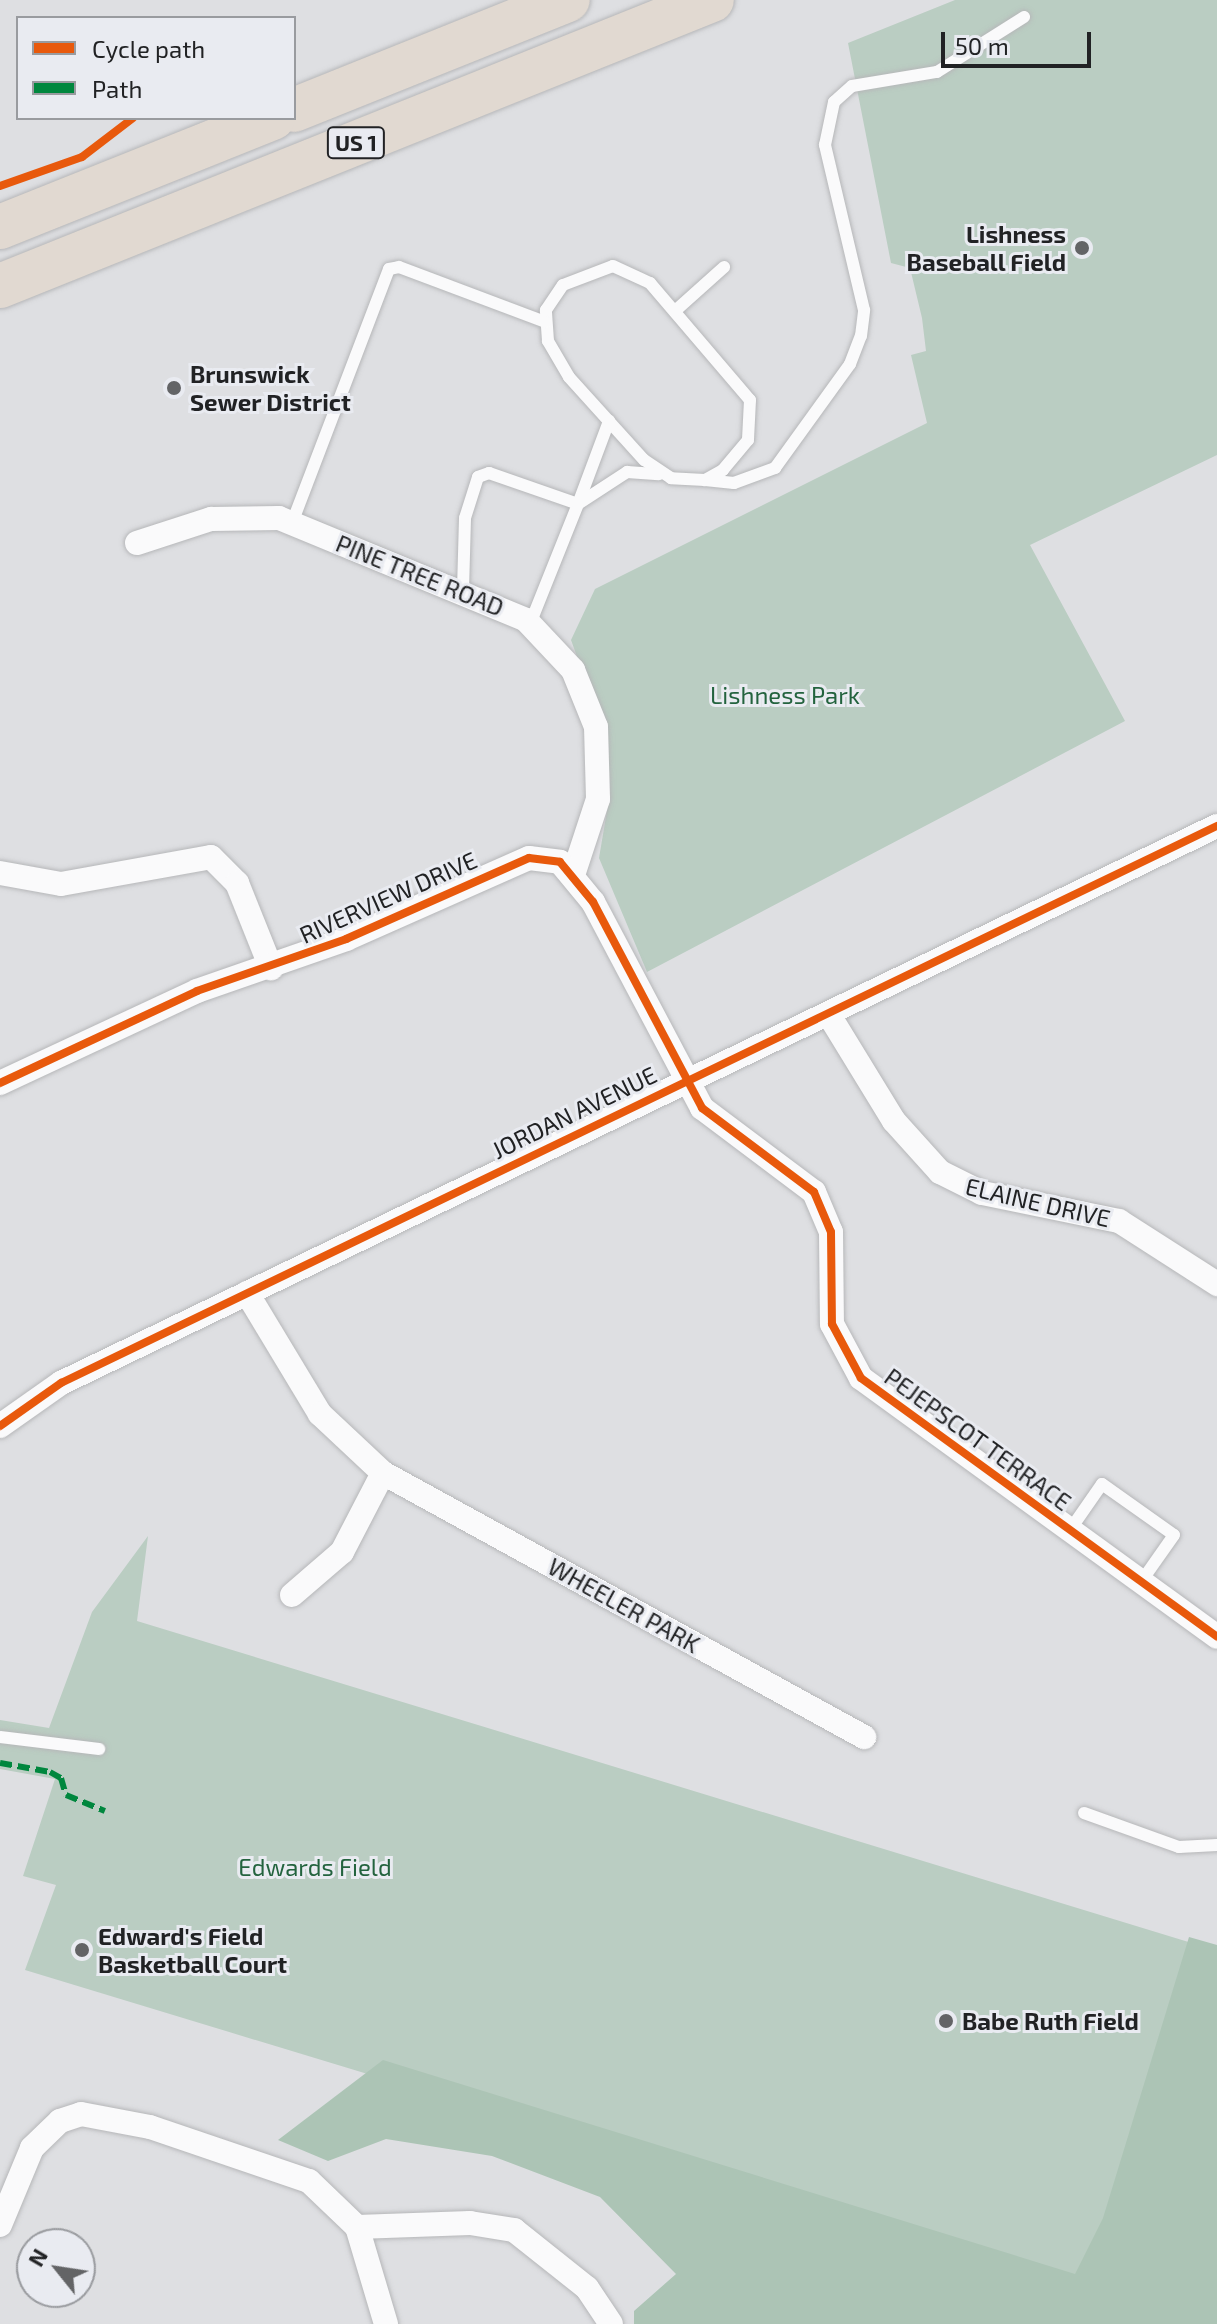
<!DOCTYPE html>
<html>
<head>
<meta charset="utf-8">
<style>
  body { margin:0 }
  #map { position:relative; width:1217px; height:2324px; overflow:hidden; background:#dedfe2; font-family:"Exo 2",sans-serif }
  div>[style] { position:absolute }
  .green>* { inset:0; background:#bacdc2 }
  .forest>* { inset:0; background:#acc4b5 }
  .roads { filter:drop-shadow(0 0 2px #b6b7b9) drop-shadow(0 0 2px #b6b7b9) }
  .service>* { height:12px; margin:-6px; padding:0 6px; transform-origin:6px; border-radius:6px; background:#fafafb }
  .minor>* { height:24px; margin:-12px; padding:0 12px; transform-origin:12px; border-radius:12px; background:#fafafb }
  .motorway>* { height:44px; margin:-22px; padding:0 22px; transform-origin:22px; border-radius:22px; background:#e1d9d1 }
  .quiet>* { height:6px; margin-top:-3px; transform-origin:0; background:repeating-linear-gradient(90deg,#00873e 0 12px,transparent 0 18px) }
  .cycleway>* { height:8px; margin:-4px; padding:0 4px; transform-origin:4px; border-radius:4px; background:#e8590c }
  .dots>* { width:22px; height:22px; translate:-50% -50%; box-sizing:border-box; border:4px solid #e9ebf1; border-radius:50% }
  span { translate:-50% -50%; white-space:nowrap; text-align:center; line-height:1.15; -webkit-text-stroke:6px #e9ebf1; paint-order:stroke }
  .shield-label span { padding:2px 6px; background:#e9ebf1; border:2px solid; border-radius:6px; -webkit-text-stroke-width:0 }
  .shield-label { font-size:22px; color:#212224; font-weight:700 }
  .poi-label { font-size:24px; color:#212224; font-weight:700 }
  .right { translate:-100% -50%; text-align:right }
  .left { translate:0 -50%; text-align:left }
  .street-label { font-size:24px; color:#212224 }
  .park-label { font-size:24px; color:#23633e }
  .legend { position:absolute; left:16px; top:16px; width:280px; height:104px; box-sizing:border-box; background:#e9ebf1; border:2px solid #999b9f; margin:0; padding:10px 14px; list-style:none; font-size:24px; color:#212224 }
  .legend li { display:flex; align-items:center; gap:16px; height:40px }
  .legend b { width:40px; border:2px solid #999b9f }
  .north { position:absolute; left:16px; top:2228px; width:80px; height:80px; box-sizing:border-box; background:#e9ebf1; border:2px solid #999b9f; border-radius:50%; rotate:300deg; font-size:22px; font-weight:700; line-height:32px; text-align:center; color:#212224 }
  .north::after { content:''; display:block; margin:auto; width:28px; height:36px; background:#636466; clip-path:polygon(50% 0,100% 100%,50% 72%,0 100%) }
  .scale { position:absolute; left:941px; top:32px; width:150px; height:36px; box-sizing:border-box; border:4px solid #212224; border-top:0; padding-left:10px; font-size:24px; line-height:28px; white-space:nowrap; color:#212224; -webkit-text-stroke:6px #e9ebf1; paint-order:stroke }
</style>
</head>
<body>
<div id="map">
  <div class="green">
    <div style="clip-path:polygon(955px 0,1217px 0,1217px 455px,1030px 545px,1125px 721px,647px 972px,599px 858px,610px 793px,608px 742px,571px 640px,595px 589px,927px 423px,911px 355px,926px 351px,922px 318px,910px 268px,891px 263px,848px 43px)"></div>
    <div style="clip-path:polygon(148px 1536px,137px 1621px,1195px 1944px,1092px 2294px,25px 1970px,56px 1885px,23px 1876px,55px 1779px,0 1769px,0 1720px,49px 1728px,92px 1612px)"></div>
  </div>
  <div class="forest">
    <div style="clip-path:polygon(1189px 1937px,1217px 1945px,1217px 2324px,634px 2324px,634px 2311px,676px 2274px,600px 2197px,492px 2156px,386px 2139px,328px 2161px,278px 2140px,383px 2060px,1075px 2274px,1103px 2218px)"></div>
  </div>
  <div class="roads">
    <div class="service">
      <div style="left:613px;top:266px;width:41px;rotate:24.7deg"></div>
      <div style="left:650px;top:283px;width:154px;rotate:49.5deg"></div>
      <div style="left:750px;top:400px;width:40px;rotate:92.9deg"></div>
      <div style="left:748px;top:440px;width:39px;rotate:130deg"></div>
      <div style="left:723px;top:470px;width:21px;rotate:151deg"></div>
      <div style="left:705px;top:480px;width:34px;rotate:-177deg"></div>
      <div style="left:671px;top:478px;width:32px;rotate:-146deg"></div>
      <div style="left:644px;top:460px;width:112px;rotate:-132.1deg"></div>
      <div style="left:569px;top:377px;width:42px;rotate:-120.3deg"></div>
      <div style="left:548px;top:341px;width:31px;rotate:-94deg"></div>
      <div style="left:546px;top:310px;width:30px;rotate:-56deg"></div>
      <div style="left:563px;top:285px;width:53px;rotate:-20.8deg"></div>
      <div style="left:675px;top:311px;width:66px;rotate:-41.9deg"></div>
      <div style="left:705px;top:480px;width:29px;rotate:6deg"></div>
      <div style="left:734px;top:483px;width:44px;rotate:-20.1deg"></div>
      <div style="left:775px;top:468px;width:128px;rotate:-54.2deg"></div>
      <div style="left:850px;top:364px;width:30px;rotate:-69deg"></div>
      <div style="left:861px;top:336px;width:26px;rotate:-83deg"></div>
      <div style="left:864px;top:310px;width:170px;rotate:-103.3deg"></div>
      <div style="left:825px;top:145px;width:44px;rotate:-78.2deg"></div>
      <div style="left:834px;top:102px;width:24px;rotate:-42deg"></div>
      <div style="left:852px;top:86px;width:86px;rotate:-9.4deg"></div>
      <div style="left:937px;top:72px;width:103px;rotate:-32.3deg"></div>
      <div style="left:292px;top:523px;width:272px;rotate:-69.1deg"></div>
      <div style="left:389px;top:269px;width:10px;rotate:-11deg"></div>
      <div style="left:399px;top:267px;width:156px;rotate:20.6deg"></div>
      <div style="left:463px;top:590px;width:72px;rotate:-88.4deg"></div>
      <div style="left:465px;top:518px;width:43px;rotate:-72.4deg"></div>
      <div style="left:478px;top:477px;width:12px;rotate:-20deg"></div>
      <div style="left:489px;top:473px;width:94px;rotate:19.2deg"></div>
      <div style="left:578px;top:504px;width:89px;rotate:-69.5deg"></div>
      <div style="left:530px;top:624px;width:129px;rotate:-68.2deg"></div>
      <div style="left:578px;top:504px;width:59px;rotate:-33.1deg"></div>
      <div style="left:627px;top:472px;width:32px;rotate:4deg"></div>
      <div style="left:1070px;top:1530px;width:56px;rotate:-55.2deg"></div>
      <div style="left:1102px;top:1484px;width:88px;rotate:35.3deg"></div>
      <div style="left:1174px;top:1535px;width:57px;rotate:125.1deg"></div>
      <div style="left:0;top:1737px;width:100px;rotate:6.9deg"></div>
      <div style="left:1084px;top:1813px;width:101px;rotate:19.7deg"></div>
      <div style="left:1179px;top:1847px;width:38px;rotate:-3deg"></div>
    </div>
    <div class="minor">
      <div style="left:137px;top:543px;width:78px;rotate:-18deg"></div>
      <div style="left:211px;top:519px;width:68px;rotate:-0.8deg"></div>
      <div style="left:279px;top:518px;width:267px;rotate:22.4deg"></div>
      <div style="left:526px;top:620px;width:69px;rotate:46.8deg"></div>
      <div style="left:573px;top:670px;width:61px;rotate:68deg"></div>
      <div style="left:596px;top:727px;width:72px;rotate:88.4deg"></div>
      <div style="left:598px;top:799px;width:77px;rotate:108.2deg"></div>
      <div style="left:0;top:873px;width:62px;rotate:10.2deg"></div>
      <div style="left:61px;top:884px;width:152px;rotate:-10.2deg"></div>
      <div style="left:211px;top:857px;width:37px;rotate:45deg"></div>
      <div style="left:237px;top:883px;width:92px;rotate:68.2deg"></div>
      <div style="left:829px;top:1015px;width:124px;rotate:58.5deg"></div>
      <div style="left:894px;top:1121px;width:69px;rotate:48deg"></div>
      <div style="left:940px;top:1172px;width:47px;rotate:26.6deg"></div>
      <div style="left:982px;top:1193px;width:140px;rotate:11.6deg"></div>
      <div style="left:1119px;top:1221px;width:117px;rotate:32.7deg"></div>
      <div style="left:0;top:1083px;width:217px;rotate:-25deg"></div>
      <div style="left:197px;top:991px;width:158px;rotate:-19.2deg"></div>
      <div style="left:346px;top:939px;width:200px;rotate:-23.9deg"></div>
      <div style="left:529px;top:858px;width:31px;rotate:7deg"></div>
      <div style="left:560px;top:862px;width:52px;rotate:50.5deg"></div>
      <div style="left:593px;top:902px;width:233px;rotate:62.1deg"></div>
      <div style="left:702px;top:1108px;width:140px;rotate:36.9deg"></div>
      <div style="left:814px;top:1192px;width:43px;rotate:67deg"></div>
      <div style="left:831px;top:1232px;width:92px;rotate:89.4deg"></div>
      <div style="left:832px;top:1324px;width:61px;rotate:61.8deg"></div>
      <div style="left:861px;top:1378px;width:440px;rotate:36deg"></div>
      <div style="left:247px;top:1293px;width:141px;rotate:58.9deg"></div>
      <div style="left:320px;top:1414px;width:86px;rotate:43.1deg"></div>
      <div style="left:383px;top:1473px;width:549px;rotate:28.76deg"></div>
      <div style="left:0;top:1426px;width:75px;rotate:-35.2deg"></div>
      <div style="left:61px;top:1383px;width:1283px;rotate:-25.73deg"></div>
      <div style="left:292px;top:1595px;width:66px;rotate:-40.7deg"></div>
      <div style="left:342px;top:1552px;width:89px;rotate:-62.6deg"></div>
      <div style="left:0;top:2225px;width:83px;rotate:-67.4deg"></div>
      <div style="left:32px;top:2148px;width:39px;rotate:-44deg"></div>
      <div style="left:60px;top:2121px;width:22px;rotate:-18deg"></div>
      <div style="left:81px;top:2114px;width:70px;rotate:10.7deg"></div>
      <div style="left:150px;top:2127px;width:168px;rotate:18.8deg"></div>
      <div style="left:309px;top:2181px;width:66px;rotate:43.8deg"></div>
      <div style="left:386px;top:2324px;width:101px;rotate:-106.6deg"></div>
      <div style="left:357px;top:2227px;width:113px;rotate:-2deg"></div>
      <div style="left:470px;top:2223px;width:45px;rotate:9deg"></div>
      <div style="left:514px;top:2230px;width:93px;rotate:38.5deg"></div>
      <div style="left:587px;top:2288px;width:43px;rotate:56.3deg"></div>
    </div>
    <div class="motorway">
      <div style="left:294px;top:110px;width:295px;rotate:-21.9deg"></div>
      <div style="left:0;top:227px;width:294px;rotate:-21.8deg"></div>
      <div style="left:0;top:286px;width:767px;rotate:-21.88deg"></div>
    </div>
  </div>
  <div class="quiet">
    <div style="left:0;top:1763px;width:51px;rotate:10.2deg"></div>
    <div style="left:50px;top:1772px;width:13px;rotate:29deg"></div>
    <div style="left:61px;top:1778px;width:18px;rotate:74deg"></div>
    <div style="left:66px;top:1795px;width:42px;rotate:22.3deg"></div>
  </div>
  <div class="cycleway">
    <div style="left:0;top:186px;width:87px;rotate:-19.5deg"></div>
    <div style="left:82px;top:157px;width:64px;rotate:-37.4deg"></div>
    <div style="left:0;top:1083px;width:217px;rotate:-25deg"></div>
    <div style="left:197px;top:991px;width:158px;rotate:-19.2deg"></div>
    <div style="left:346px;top:939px;width:200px;rotate:-23.9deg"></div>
    <div style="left:529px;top:858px;width:31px;rotate:7deg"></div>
    <div style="left:560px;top:862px;width:52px;rotate:50.5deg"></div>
    <div style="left:593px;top:902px;width:233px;rotate:62.1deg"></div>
    <div style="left:702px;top:1108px;width:140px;rotate:36.9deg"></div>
    <div style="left:814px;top:1192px;width:43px;rotate:67deg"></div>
    <div style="left:831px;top:1232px;width:92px;rotate:89.4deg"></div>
    <div style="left:832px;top:1324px;width:61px;rotate:61.8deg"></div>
    <div style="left:861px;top:1378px;width:440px;rotate:36deg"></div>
    <div style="left:0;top:1426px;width:75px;rotate:-35.2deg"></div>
    <div style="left:61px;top:1383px;width:1283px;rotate:-25.73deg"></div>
  </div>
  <div class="dots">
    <div style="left:1082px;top:248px;background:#636466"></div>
    <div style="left:174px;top:388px;background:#636466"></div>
    <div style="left:82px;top:1950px;background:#636466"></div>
    <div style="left:946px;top:2021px;background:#636466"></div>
  </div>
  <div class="shield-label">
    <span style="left:356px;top:143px">US 1</span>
  </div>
  <div class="poi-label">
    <span class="right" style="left:1066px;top:248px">Lishness<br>Baseball Field</span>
    <span class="left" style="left:190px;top:388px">Brunswick<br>Sewer District</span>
    <span class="left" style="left:98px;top:1950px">Edward's Field<br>Basketball Court</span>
    <span class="left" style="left:962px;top:2021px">Babe Ruth Field</span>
  </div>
  <div class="street-label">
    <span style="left:420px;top:575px;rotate:22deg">PINE TREE ROAD</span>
    <span style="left:388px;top:897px;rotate:-24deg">RIVERVIEW DRIVE</span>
    <span style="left:574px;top:1112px;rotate:-26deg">JORDAN AVENUE</span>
    <span style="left:1038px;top:1202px;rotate:13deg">ELAINE DRIVE</span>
    <span style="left:978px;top:1439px;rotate:36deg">PEJEPSCOT TERRACE</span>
    <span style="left:624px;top:1605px;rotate:29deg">WHEELER PARK</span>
  </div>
  <div class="park-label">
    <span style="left:785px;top:695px">Lishness Park</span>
    <span style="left:315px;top:1867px">Edwards Field</span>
  </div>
  <ul class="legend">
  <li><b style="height:10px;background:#e8590c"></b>Cycle path</li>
  <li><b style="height:10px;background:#00873e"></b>Path</li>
  </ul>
  <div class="north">N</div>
  <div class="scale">50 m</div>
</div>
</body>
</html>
